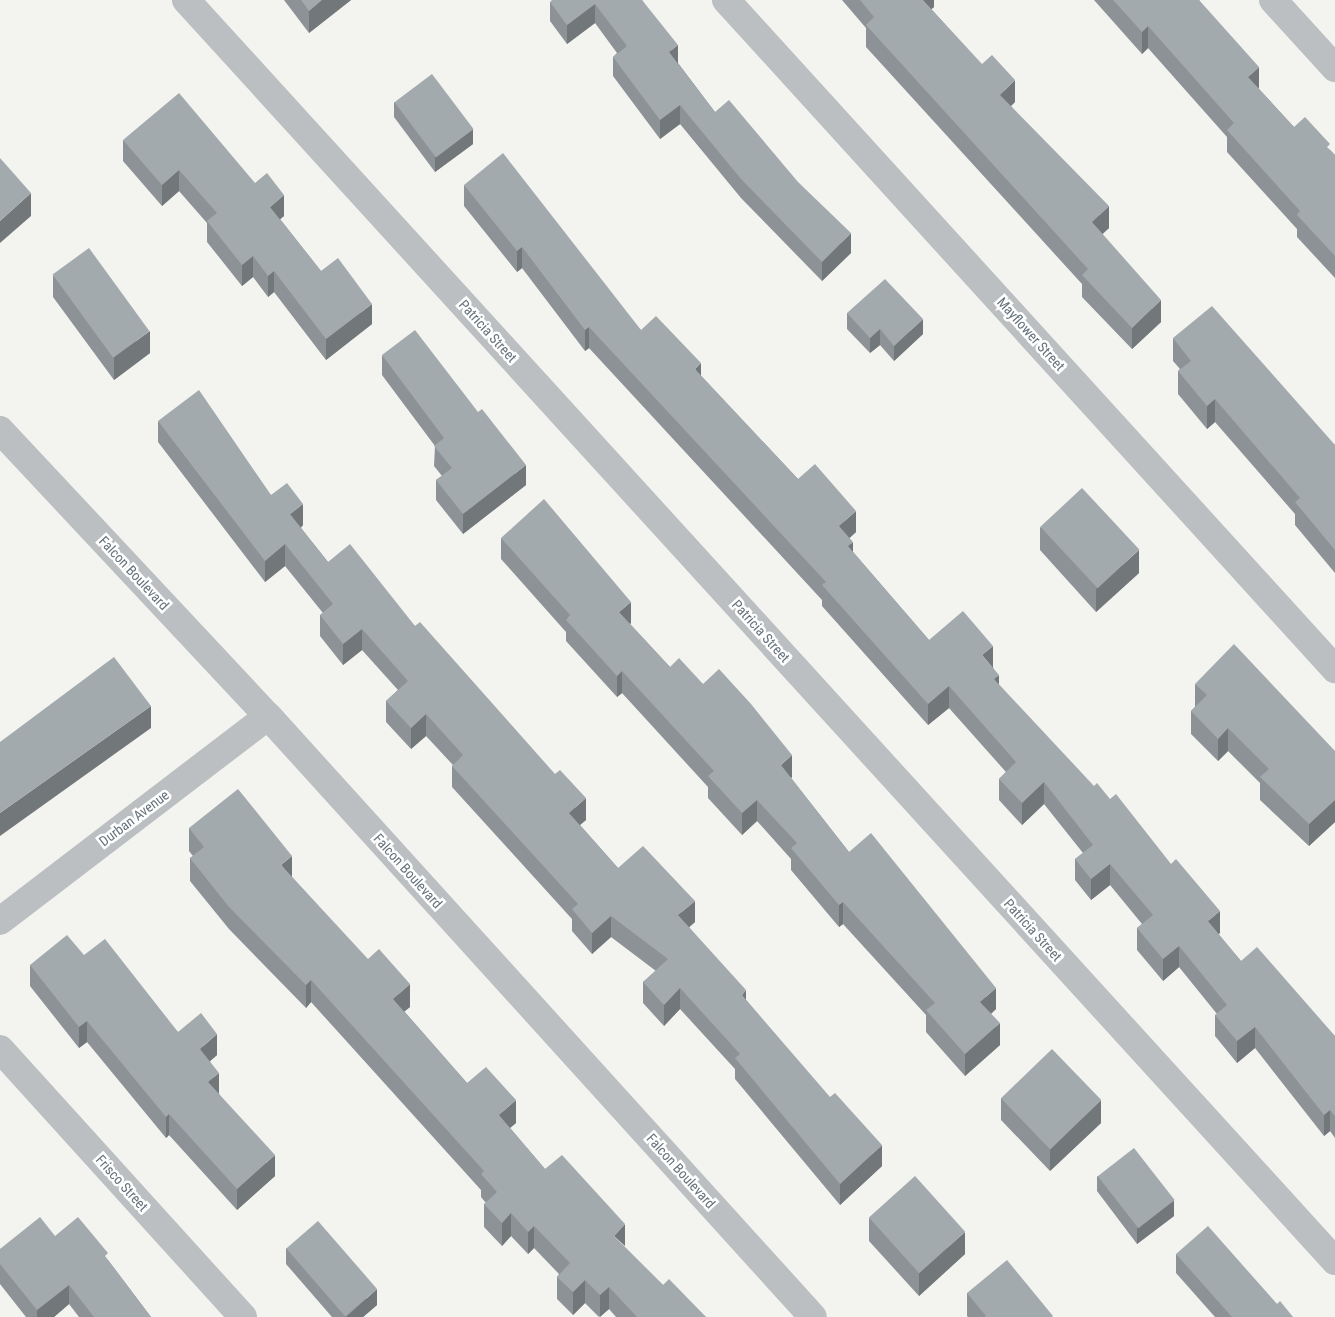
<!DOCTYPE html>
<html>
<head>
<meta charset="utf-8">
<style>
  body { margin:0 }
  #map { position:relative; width:1335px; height:1317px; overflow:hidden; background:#f3f3f0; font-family:"Roboto Condensed",sans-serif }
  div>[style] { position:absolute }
  .minor>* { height:28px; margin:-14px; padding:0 14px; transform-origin:14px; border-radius:14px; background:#bbbfc1 }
  .wall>* { inset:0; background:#8c9296 }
  .shaded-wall>* { inset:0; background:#72777a }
  .building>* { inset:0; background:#a3aaae; transform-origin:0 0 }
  span { translate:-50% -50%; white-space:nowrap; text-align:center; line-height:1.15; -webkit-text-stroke:5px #fff; paint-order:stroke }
  .street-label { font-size:14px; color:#66737d }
</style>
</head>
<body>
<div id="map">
  <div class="minor">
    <div style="left:186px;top:0;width:1706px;rotate:47.66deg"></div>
    <div style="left:726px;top:0;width:905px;rotate:47.69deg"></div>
    <div style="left:1273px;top:0;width:92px;rotate:47.6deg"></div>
    <div style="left:0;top:430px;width:392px;rotate:46.9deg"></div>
    <div style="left:268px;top:716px;width:811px;rotate:47.8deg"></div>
    <div style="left:0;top:921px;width:337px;rotate:-37.4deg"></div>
    <div style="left:0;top:1049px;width:362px;rotate:47.8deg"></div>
  </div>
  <div class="wall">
    <div style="clip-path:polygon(284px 0,351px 0,309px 33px)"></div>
    <div style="clip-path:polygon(642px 0,678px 63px,715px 112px,851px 253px,822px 281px,741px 198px,680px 124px,660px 139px,613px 76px,613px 57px,617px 53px,595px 23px,567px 44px,550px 21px,550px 2px)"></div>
    <div style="clip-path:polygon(842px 0,934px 0,934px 7px,931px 9px,1015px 102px,1011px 106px,1109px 228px,1102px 234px,1161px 322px,1132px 349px,1082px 297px,1082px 284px,866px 47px,866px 28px)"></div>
    <div style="clip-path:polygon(1094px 0,1199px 0,1259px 89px,1294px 127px,1330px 150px,1335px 155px,1335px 278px,1297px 237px,1297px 229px,1227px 152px,1227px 137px,1148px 48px,1142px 54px)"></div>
    <div style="clip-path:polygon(394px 102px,473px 144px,435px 172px,394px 117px)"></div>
    <div style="clip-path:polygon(123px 140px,284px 216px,280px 219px,321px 271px,372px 324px,326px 360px,274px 292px,268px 297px,253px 277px,242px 286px,207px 242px,207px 223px,179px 191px,162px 206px,123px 161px)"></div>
    <div style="clip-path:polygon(464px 185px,641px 330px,701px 376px,798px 479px,856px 532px,849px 538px,853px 552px,929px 640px,993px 667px,999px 685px,1220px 933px,1218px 934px,1241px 961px,1335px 1036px,1335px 1138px,1330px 1131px,1324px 1136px,1255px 1048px,1237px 1063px,1215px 1036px,1215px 1015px,1217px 1014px,1179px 967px,1163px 981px,1137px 950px,1137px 928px,1142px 924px,1110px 885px,1091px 900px,1075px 880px,1075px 859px,1083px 853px,1044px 804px,1022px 825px,999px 800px,999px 779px,1006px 772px,949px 708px,928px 725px,822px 606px,822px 600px,589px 348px,585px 351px,522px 268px,517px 272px,464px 206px)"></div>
    <div style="clip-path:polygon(53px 275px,150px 353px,114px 380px,53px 297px)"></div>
    <div style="clip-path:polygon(847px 313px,923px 334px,894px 361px,880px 345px,870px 353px,847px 329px)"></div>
    <div style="clip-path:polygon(1173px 338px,1335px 445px,1335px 573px,1295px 525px,1295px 514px,1215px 422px,1207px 429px,1178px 394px,1178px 371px,1180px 369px,1173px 361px)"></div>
    <div style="clip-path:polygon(382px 355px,526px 485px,463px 534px,436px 500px,436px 480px,442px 476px,434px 466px,435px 446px,382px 375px)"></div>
    <div style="clip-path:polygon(158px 421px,271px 495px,303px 525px,301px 528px,328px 562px,415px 626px,586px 820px,580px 825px,618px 868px,695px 922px,689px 927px,746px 1000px,882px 1166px,840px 1205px,735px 1079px,735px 1069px,680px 1009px,664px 1026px,643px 1003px,643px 982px,656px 971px,611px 937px,592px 954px,572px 931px,572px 919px,452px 787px,452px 766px,453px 765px,426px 736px,411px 749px,386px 722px,386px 701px,398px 690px,362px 650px,343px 665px,320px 636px,320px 615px,323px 613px,285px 566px,265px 582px,158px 442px)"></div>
    <div style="clip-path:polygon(1040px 527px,1139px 573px,1096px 612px,1040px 550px)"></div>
    <div style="clip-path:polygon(501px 538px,631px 623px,630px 624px,670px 667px,703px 684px,792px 777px,791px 778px,849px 852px,996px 1009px,991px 1014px,1000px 1045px,965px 1076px,926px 1032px,926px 1015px,843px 924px,839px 927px,791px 870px,791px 859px,757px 821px,742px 835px,708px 798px,708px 787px,622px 693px,617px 697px,566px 641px,566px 632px,501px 559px)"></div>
    <div style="clip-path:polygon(1195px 684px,1335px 751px,1335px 822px,1309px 846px,1260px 800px,1260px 783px,1228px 751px,1218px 761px,1191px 734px,1191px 711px,1195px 707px)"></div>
    <div style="clip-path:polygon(189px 828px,292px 877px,410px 1007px,404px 1011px,467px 1083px,516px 1123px,510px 1128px,545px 1169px,663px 1285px,706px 1317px,616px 1317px,609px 1309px,599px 1317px,585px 1303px,573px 1315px,557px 1299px,557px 1277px,559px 1274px,534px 1248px,528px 1254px,511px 1236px,502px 1246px,484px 1227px,484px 1204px,486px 1203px,481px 1197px,481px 1190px,311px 1002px,306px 1008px,229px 929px,190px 881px,190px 858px,193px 856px,189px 851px)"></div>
    <div style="clip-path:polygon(84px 955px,178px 1032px,217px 1055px,210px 1061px,219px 1094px,275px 1176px,237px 1210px,169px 1135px,166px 1138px,87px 1042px,79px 1048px,30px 986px,30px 965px)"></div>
    <div style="clip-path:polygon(1001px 1098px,1101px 1123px,1050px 1171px,1001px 1120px)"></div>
    <div style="clip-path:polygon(1097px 1176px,1174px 1216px,1137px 1244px,1097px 1191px)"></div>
    <div style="clip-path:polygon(869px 1218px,965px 1254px,919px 1296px,869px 1241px)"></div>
    <div style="clip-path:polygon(55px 1236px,108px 1260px,151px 1317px,79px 1317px,69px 1304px,54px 1317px,26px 1317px,0 1284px,0 1249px)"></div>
    <div style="clip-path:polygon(286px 1248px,377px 1305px,363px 1317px,332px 1317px,286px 1264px)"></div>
    <div style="clip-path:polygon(1176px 1254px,1277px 1304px,1293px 1317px,1215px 1317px,1176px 1273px)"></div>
    <div style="clip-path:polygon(967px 1293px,1053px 1317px,968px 1317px,967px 1316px)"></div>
  </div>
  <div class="shaded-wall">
    <div style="clip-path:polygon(322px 0,351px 0,309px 33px,309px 11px)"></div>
    <div style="clip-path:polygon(920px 0,934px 0,934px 7px,920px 19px)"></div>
    <div style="clip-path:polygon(595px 4px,595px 23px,567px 44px,567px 25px)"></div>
    <div style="clip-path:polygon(1148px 26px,1148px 48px,1142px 54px,1142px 32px)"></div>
    <div style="clip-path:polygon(678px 45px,678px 65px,669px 52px)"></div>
    <div style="clip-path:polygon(1259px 67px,1259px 89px,1248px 77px)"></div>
    <div style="clip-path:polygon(1015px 80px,1015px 102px,1000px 116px,1000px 95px)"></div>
    <div style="clip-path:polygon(680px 105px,680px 124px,660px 139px,660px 120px)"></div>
    <div style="clip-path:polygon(473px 129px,473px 144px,435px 172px,435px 157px)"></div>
    <div style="clip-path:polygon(179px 170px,179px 191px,162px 206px,162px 185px)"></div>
    <div style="clip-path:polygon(31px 193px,31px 216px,0 243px,0 221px)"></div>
    <div style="clip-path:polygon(284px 195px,284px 216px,270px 228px,270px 207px)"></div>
    <div style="clip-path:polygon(1109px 206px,1109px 228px,1092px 244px,1092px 222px)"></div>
    <div style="clip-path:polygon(851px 233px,851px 253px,822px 281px,822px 262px)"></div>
    <div style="clip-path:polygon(522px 247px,522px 268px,517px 272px,517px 251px)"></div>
    <div style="clip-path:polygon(253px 256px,253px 277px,242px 286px,242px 265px)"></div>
    <div style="clip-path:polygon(274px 271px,274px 292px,268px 297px,268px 276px)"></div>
    <div style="clip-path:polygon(1161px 300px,1161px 322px,1132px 349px,1132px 328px)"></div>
    <div style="clip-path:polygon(372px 304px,372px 324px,326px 360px,326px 339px)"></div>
    <div style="clip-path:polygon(923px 319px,923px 334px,894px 361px,894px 346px)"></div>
    <div style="clip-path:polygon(589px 327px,589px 348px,585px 351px,585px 330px)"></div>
    <div style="clip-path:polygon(880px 329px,880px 345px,870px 353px,870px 338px)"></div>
    <div style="clip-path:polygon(150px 331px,150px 353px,114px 380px,114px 357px)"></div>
    <div style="clip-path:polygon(701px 363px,701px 385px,695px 369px)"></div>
    <div style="clip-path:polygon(1215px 399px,1215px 422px,1207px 429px,1207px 406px)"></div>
    <div style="clip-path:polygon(526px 465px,526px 485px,463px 534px,463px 514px)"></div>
    <div style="clip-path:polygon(303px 504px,303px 525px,290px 536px,290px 514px)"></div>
    <div style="clip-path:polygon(856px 511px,856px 532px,839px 548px,839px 526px)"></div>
    <div style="clip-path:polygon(853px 542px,853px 564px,848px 546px)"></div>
    <div style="clip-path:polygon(285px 544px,285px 566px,265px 582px,265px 561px)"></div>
    <div style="clip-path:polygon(1139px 550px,1139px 573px,1096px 612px,1096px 589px)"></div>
    <div style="clip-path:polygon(631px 602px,631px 623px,619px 634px,619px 612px)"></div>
    <div style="clip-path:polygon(362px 629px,362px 650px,343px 665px,343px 644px)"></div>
    <div style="clip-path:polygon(993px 646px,993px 668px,982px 655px)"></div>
    <div style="clip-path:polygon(622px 671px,622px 693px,617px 697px,617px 676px)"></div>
    <div style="clip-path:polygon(999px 675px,999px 696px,994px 679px)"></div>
    <div style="clip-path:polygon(949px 686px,949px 708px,928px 725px,928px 704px)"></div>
    <div style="clip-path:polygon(151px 706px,151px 728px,0 836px,0 813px)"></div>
    <div style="clip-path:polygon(426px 714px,426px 736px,411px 749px,411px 728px)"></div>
    <div style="clip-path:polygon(1228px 728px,1228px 751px,1218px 761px,1218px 739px)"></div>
    <div style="clip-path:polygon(792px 755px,792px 777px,781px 787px,781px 765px)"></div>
    <div style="clip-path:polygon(1044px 782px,1044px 804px,1022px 825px,1022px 803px)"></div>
    <div style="clip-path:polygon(586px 798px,586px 820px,569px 834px,569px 813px)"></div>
    <div style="clip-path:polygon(757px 800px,757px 821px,742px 835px,742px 813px)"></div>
    <div style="clip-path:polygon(1335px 800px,1335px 822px,1309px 846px,1309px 824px)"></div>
    <div style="clip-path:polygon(292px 856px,292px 878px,281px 865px)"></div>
    <div style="clip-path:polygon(1110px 864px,1110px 885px,1091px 900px,1091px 879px)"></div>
    <div style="clip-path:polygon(695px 901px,695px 922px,678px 937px,678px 915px)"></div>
    <div style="clip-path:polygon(843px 902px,843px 924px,839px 927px,839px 905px)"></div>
    <div style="clip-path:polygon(1220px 911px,1220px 933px,1208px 943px,1208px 921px)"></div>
    <div style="clip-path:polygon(611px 916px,611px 937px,592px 954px,592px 933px)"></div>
    <div style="clip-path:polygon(1179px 946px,1179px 967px,1163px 981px,1163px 959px)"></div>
    <div style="clip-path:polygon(311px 980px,311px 1002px,306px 1008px,306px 985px)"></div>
    <div style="clip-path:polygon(410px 984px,410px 1007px,393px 1021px,393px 999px)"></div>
    <div style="clip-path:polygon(680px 988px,680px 1009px,664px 1026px,664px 1005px)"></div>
    <div style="clip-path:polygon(996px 988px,996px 1009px,980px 1023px,980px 1002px)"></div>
    <div style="clip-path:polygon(746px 990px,746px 1012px,742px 995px)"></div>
    <div style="clip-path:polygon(87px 1021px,87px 1042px,79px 1048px,79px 1027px)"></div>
    <div style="clip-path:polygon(1000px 1023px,1000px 1045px,965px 1076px,965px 1054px)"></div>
    <div style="clip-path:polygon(1255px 1027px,1255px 1048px,1237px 1063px,1237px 1041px)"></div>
    <div style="clip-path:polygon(217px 1034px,217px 1055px,200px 1070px,200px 1049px)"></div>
    <div style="clip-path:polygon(219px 1073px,219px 1094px,208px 1082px)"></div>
    <div style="clip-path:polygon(516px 1100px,516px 1123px,499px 1137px,499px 1115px)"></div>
    <div style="clip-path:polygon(1101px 1100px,1101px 1123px,1050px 1171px,1050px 1149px)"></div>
    <div style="clip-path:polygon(1330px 1110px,1330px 1131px,1324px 1136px,1324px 1115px)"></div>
    <div style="clip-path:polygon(169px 1114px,169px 1135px,166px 1138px,166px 1117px)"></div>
    <div style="clip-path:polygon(882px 1145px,882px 1166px,840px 1205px,840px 1184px)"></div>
    <div style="clip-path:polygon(275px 1155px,275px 1176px,237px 1210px,237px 1189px)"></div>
    <div style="clip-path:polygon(1174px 1200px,1174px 1216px,1137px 1244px,1137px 1228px)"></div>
    <div style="clip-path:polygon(511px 1213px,511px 1236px,502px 1246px,502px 1223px)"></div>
    <div style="clip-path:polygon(625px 1224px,625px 1246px,614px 1236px)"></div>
    <div style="clip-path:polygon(534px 1226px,534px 1248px,528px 1254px,528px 1232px)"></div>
    <div style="clip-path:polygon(965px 1232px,965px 1254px,919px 1296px,919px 1273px)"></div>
    <div style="clip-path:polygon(585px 1280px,585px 1303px,573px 1315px,573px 1292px)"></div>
    <div style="clip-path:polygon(69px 1285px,69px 1304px,54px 1317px,37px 1317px,37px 1310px)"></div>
    <div style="clip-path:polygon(609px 1287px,609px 1309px,600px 1317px,600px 1295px)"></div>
    <div style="clip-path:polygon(377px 1289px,377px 1305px,363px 1317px,346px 1317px)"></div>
  </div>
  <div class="building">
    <div style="clip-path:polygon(301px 0,322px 0,309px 11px)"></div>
    <div style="clip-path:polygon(552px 0,642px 0,678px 45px,669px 52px,715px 112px,729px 100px,798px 182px,851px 233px,822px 262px,741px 179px,680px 105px,660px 120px,613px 57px,627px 46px,595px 4px,567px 25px,550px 2px)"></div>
    <div style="clip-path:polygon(860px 0,923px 0,982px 64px,992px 55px,1015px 80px,1000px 95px,1109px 206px,1092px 222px,1161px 300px,1132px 328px,1082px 275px,1088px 269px,866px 25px,874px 17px)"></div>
    <div style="clip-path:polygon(1113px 0,1199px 0,1259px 67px,1248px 77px,1294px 127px,1305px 117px,1330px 144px,1327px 147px,1335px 155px,1335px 256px,1297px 215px,1300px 211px,1227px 130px,1234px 123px,1148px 26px,1142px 32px)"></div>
    <div style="left:432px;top:74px;width:69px;height:47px;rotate:53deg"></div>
    <div style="clip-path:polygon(179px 93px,255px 183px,267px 173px,284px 195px,270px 207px,321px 271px,338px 258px,372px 304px,326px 339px,274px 271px,268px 276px,253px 256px,242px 265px,207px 221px,217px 213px,179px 170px,162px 185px,123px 140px)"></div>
    <div style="clip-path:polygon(503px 153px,641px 330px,656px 316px,701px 363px,695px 369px,798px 479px,815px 464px,856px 511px,839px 526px,853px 542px,848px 546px,929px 640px,963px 611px,993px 646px,982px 655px,999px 675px,994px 679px,1094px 786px,1097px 783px,1110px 799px,1116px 794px,1171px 864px,1176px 859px,1220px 911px,1208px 921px,1241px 961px,1257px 947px,1335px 1036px,1335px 1116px,1330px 1110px,1324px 1115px,1255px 1027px,1237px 1041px,1215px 1015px,1227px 1005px,1179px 946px,1163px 959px,1137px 928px,1153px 915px,1110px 864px,1091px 879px,1075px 859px,1093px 845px,1044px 782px,1022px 803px,999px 779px,1016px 762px,949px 686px,928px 704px,822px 585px,826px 582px,589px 327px,585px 330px,522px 247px,517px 251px,464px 185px)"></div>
    <div style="clip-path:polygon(0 158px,31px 193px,0 221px)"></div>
    <div style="left:89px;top:248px;width:103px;height:45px;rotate:54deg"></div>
    <div style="clip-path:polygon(885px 279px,923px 319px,894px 346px,880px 329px,870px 338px,847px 313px)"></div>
    <div style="clip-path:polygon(1212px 306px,1335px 445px,1335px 550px,1295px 502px,1300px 498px,1215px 399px,1207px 406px,1178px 371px,1191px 361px,1173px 338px)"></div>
    <div style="clip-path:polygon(415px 330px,478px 412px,482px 409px,526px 465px,463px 514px,436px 480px,452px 468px,434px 446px,444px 438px,382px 355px)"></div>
    <div style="clip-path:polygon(199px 390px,271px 495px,287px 483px,303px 504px,290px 514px,328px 562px,350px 544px,415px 626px,420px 622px,555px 774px,560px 770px,586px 798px,569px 813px,618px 868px,643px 846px,695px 901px,678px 915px,746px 990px,742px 995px,830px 1097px,835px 1093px,882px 1145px,840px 1184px,735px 1058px,740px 1054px,680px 988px,664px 1005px,643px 982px,668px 959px,611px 916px,592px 933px,572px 909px,578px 904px,452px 766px,463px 755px,426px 714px,411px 728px,386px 701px,408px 681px,362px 629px,343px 644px,320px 615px,333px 604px,285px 544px,265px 561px,158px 421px)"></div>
    <div style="left:1082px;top:488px;width:84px;height:57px;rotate:47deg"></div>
    <div style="clip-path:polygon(544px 499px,631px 602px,619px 612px,670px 667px,679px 658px,703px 684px,719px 669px,751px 704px,792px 755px,781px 765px,849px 852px,871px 833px,996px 988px,980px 1002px,1000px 1023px,965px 1054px,926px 1010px,935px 1003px,843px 902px,839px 905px,791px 848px,797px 843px,757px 800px,742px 813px,708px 776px,714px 771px,622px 671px,617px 676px,566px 620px,570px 615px,501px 538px)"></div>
    <div style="clip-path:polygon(1234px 644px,1335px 751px,1335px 800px,1309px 824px,1260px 777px,1269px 769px,1228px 728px,1218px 739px,1191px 711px,1207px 695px,1195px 684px)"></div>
    <div style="clip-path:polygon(114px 657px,151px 706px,0 813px,0 742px)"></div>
    <div style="clip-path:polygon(238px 789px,292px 856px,281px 865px,368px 959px,379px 949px,410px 984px,393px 999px,467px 1083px,486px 1067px,516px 1100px,499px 1115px,545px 1169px,562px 1155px,625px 1224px,614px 1236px,663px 1285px,669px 1279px,706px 1317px,637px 1317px,609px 1287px,600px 1295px,585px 1280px,573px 1292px,557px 1277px,570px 1263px,534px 1226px,528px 1232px,511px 1213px,502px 1223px,484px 1204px,497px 1192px,481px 1174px,484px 1171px,311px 980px,306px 985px,229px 907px,190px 858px,204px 847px,189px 828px)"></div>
    <div style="clip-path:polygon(67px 935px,84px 955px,105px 939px,178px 1032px,201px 1013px,217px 1034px,200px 1049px,219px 1073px,208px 1082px,275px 1155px,237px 1189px,169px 1114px,166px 1117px,87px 1021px,79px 1027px,30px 965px)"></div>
    <div style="left:1052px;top:1049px;width:71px;height:71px;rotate:46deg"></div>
    <div style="left:1134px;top:1148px;width:66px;height:46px;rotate:52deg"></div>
    <div style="left:915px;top:1176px;width:75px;height:62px;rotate:48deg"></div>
    <div style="clip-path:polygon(40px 1217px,55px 1236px,78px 1217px,108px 1253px,105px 1256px,151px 1317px,94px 1317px,69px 1285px,37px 1310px,0 1264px,0 1249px)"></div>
    <div style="left:318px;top:1221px;width:90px;height:42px;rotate:49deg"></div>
    <div style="clip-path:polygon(1208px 1226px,1277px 1304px,1280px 1301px,1293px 1317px,1232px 1317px,1176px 1254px)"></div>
    <div style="clip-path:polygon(1007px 1260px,1053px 1316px,1052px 1317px,984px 1317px,986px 1316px,967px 1293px)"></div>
  </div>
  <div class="street-label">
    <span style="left:488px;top:331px;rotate:48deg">Patricia Street</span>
    <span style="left:1031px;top:334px;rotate:48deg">Mayflower Street</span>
    <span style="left:134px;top:573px;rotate:47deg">Falcon Boulevard</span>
    <span style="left:761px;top:631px;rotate:48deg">Patricia Street</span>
    <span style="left:134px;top:818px;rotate:-37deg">Durban Avenue</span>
    <span style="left:408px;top:871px;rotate:48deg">Falcon Boulevard</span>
    <span style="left:1033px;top:930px;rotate:48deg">Patricia Street</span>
    <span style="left:681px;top:1171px;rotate:48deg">Falcon Boulevard</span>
    <span style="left:122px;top:1183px;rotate:48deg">Frisco Street</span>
  </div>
</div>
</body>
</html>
